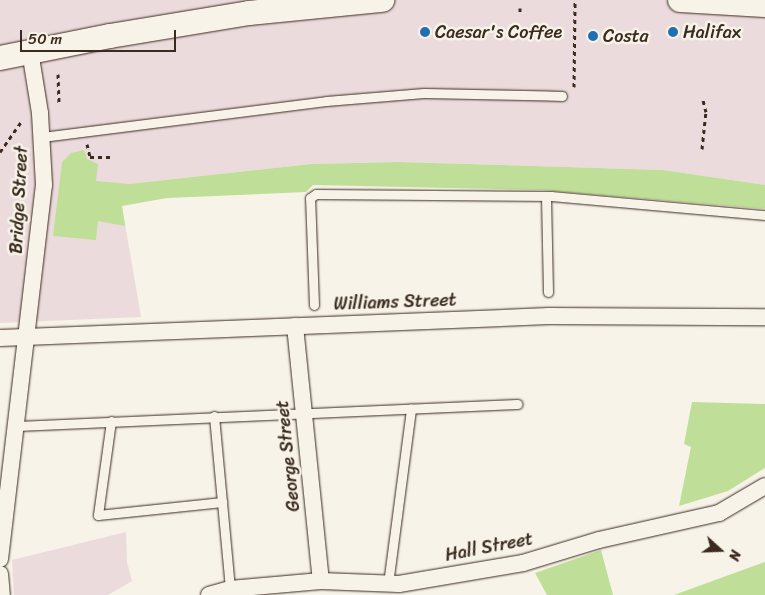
<!DOCTYPE html>
<html>
<head>
<meta charset="utf-8">
<style>
  body { margin:0 }
  #map { position:relative; width:765px; height:595px; overflow:hidden; background:#f7f3e8; font-family:Sriracha,sans-serif }
  div>[style] { position:absolute }
  .built>* { inset:0; background:#ecdbdc }
  .green>* { inset:0; background:#bfde97 }
  .path>* { height:3px; margin-top:-1.5px; transform-origin:0; background:repeating-linear-gradient(90deg,#3b2a1e 0 4px,transparent 0 8px) }
  .roads { filter:drop-shadow(0 0 1px #3b2a1e) drop-shadow(0 0 1px #3b2a1e) }
  .service>* { height:9px; margin:-4.5px; padding:0 4.5px; transform-origin:4.5px; border-radius:4.5px; background:#f7f3e8 }
  .minor>* { height:16px; margin:-8px; padding:0 8px; transform-origin:8px; border-radius:8px; background:#f7f3e8 }
  .secondary>* { height:24px; margin:-12px; padding:0 12px; transform-origin:12px; border-radius:12px; background:#f7f3e8 }
  .dots>* { width:14px; height:14px; translate:-50% -50%; box-sizing:border-box; border:2px solid #f7f3e8; border-radius:50% }
  span { translate:-50% -50%; white-space:nowrap; text-align:center; line-height:1.15; -webkit-text-stroke:5px #f7f3e8; paint-order:stroke }
  .poi-label { font-size:18px; color:#3b2a1e }
  .left { translate:0 -50%; text-align:left }
  .street-label { font-size:18px; color:#3b2a1e }
  .north { position:absolute; left:695px; top:525px; width:50px; height:50px; -webkit-text-stroke:4px #f7f3e8; paint-order:stroke; rotate:110deg; font-size:14px; font-weight:700; line-height:20px; text-align:center; color:#3b2a1e }
  .north::after { content:''; display:block; margin:auto; width:18px; height:22px; background:#3b2a1e; clip-path:polygon(50% 0,100% 100%,50% 72%,0 100%) }
  .scale { position:absolute; left:20px; top:30px; width:156px; height:22px; box-sizing:border-box; border:2px solid #3b2a1e; border-top:0; padding-left:6px; font-size:15px; line-height:18px; white-space:nowrap; color:#3b2a1e; -webkit-text-stroke:4px #f7f3e8; paint-order:stroke }
</style>
</head>
<body>
<div id="map">
  <div class="built">
    <div style="clip-path:polygon(0 0,765px 0,765px 185px,663px 170px,399px 162px,311px 164px,129px 184px,122px 206px,141px 317px,0 323px)"></div>
    <div style="clip-path:polygon(126px 532px,127px 562px,132px 581px,108px 595px,14px 595px,12px 560px)"></div>
  </div>
  <div class="green">
    <div style="clip-path:polygon(84px 150px,87px 159px,98px 164px,96px 181px,129px 184px,311px 164px,399px 162px,663px 170px,765px 185px,765px 209px,541px 190px,313px 185px,306px 192px,167px 198px,122px 206px,125px 226px,98px 221px,96px 240px,53px 236px,62px 162px,71px 153px)"></div>
    <div style="clip-path:polygon(692px 402px,765px 404px,765px 468px,728px 491px,679px 506px,691px 447px,684px 444px)"></div>
    <div style="clip-path:polygon(601px 550px,613px 595px,547px 595px,535px 573px)"></div>
    <div style="clip-path:polygon(765px 562px,765px 595px,674px 595px)"></div>
  </div>
  <div class="path">
    <div style="left:520px;top:8px;width:5px;rotate:90deg"></div>
    <div style="left:58px;top:74px;width:31px;rotate:88deg"></div>
    <div style="left:574px;top:87px;width:87px;rotate:-89.3deg"></div>
    <div style="left:87px;top:144px;width:13px;rotate:77deg"></div>
    <div style="left:90px;top:157px;width:21px"></div>
    <div style="left:702px;top:149px;width:37px;rotate:-84deg"></div>
    <div style="left:706px;top:112px;width:12px;rotate:-104deg"></div>
    <div style="left:0;top:152px;width:38px;rotate:-55deg"></div>
  </div>
  <div class="roads">
    <div class="service">
      <div style="left:42px;top:137px;width:286px;rotate:-7.2deg"></div>
      <div style="left:326px;top:101px;width:98px;rotate:-4.7deg"></div>
      <div style="left:424px;top:93px;width:138px;rotate:1.2deg"></div>
      <div style="left:546px;top:196px;width:96px;rotate:88.8deg"></div>
      <div style="left:314px;top:305px;width:107px;rotate:-92.1deg"></div>
      <div style="left:310px;top:198px;width:7px;rotate:-34deg"></div>
      <div style="left:316px;top:194px;width:235px;rotate:0.5deg"></div>
      <div style="left:551px;top:196px;width:215px;rotate:5.1deg"></div>
      <div style="left:214px;top:416px;width:174px;rotate:84.7deg"></div>
      <div style="left:111px;top:421px;width:95px;rotate:97.9deg"></div>
      <div style="left:98px;top:515px;width:125px;rotate:-6deg"></div>
      <div style="left:16px;top:426px;width:502px;rotate:-2.51deg"></div>
      <div style="left:388px;top:584px;width:177px;rotate:-82.5deg"></div>
    </div>
    <div class="minor">
      <div style="left:295px;top:326px;width:256px;rotate:84.2deg"></div>
      <div style="left:0;top:338px;width:549px;rotate:-2.29deg"></div>
      <div style="left:549px;top:316px;width:216px;rotate:0.3deg"></div>
      <div style="left:0;top:559px;width:377px;rotate:-83.3deg"></div>
      <div style="left:44px;top:185px;width:72px;rotate:-93.2deg"></div>
      <div style="left:40px;top:113px;width:63px;rotate:-99.2deg"></div>
      <div style="left:0;top:574px;width:21px;rotate:85deg"></div>
      <div style="left:209px;top:595px;width:22px;rotate:-16deg"></div>
      <div style="left:230px;top:589px;width:91px;rotate:-5deg"></div>
      <div style="left:321px;top:581px;width:78px;rotate:2.2deg"></div>
      <div style="left:399px;top:584px;width:126px;rotate:-9.6deg"></div>
      <div style="left:523px;top:563px;width:79px;rotate:-16.8deg"></div>
      <div style="left:599px;top:540px;width:123px;rotate:-12.7deg"></div>
      <div style="left:719px;top:513px;width:53px;rotate:-30.4deg"></div>
    </div>
    <div class="secondary">
      <div style="left:680px;top:0;width:85px;rotate:3.4deg"></div>
      <div style="left:0;top:58px;width:112px;rotate:-11.3deg"></div>
      <div style="left:110px;top:36px;width:141px;rotate:-9.4deg"></div>
      <div style="left:249px;top:13px;width:134px;rotate:-5.6deg"></div>
    </div>
  </div>
  <div class="dots">
    <div style="left:425px;top:32px;background:#1f6fb2"></div>
    <div style="left:673px;top:32px;background:#1f6fb2"></div>
    <div style="left:593px;top:36px;background:#1f6fb2"></div>
  </div>
  <div class="poi-label">
    <span class="left" style="left:435px;top:32px">Caesar's Coffee</span>
    <span class="left" style="left:683px;top:32px">Halifax</span>
    <span class="left" style="left:603px;top:36px">Costa</span>
  </div>
  <div class="street-label">
    <span style="left:19px;top:200px;rotate:-87deg">Bridge Street</span>
    <span style="left:395px;top:302px;rotate:-2deg">Williams Street</span>
    <span style="left:288px;top:456px;rotate:-96deg">George Street</span>
    <span style="left:489px;top:547px;rotate:-11deg">Hall Street</span>
  </div>
  <div class="north">N</div>
  <div class="scale">50 m</div>
</div>
</body>
</html>
